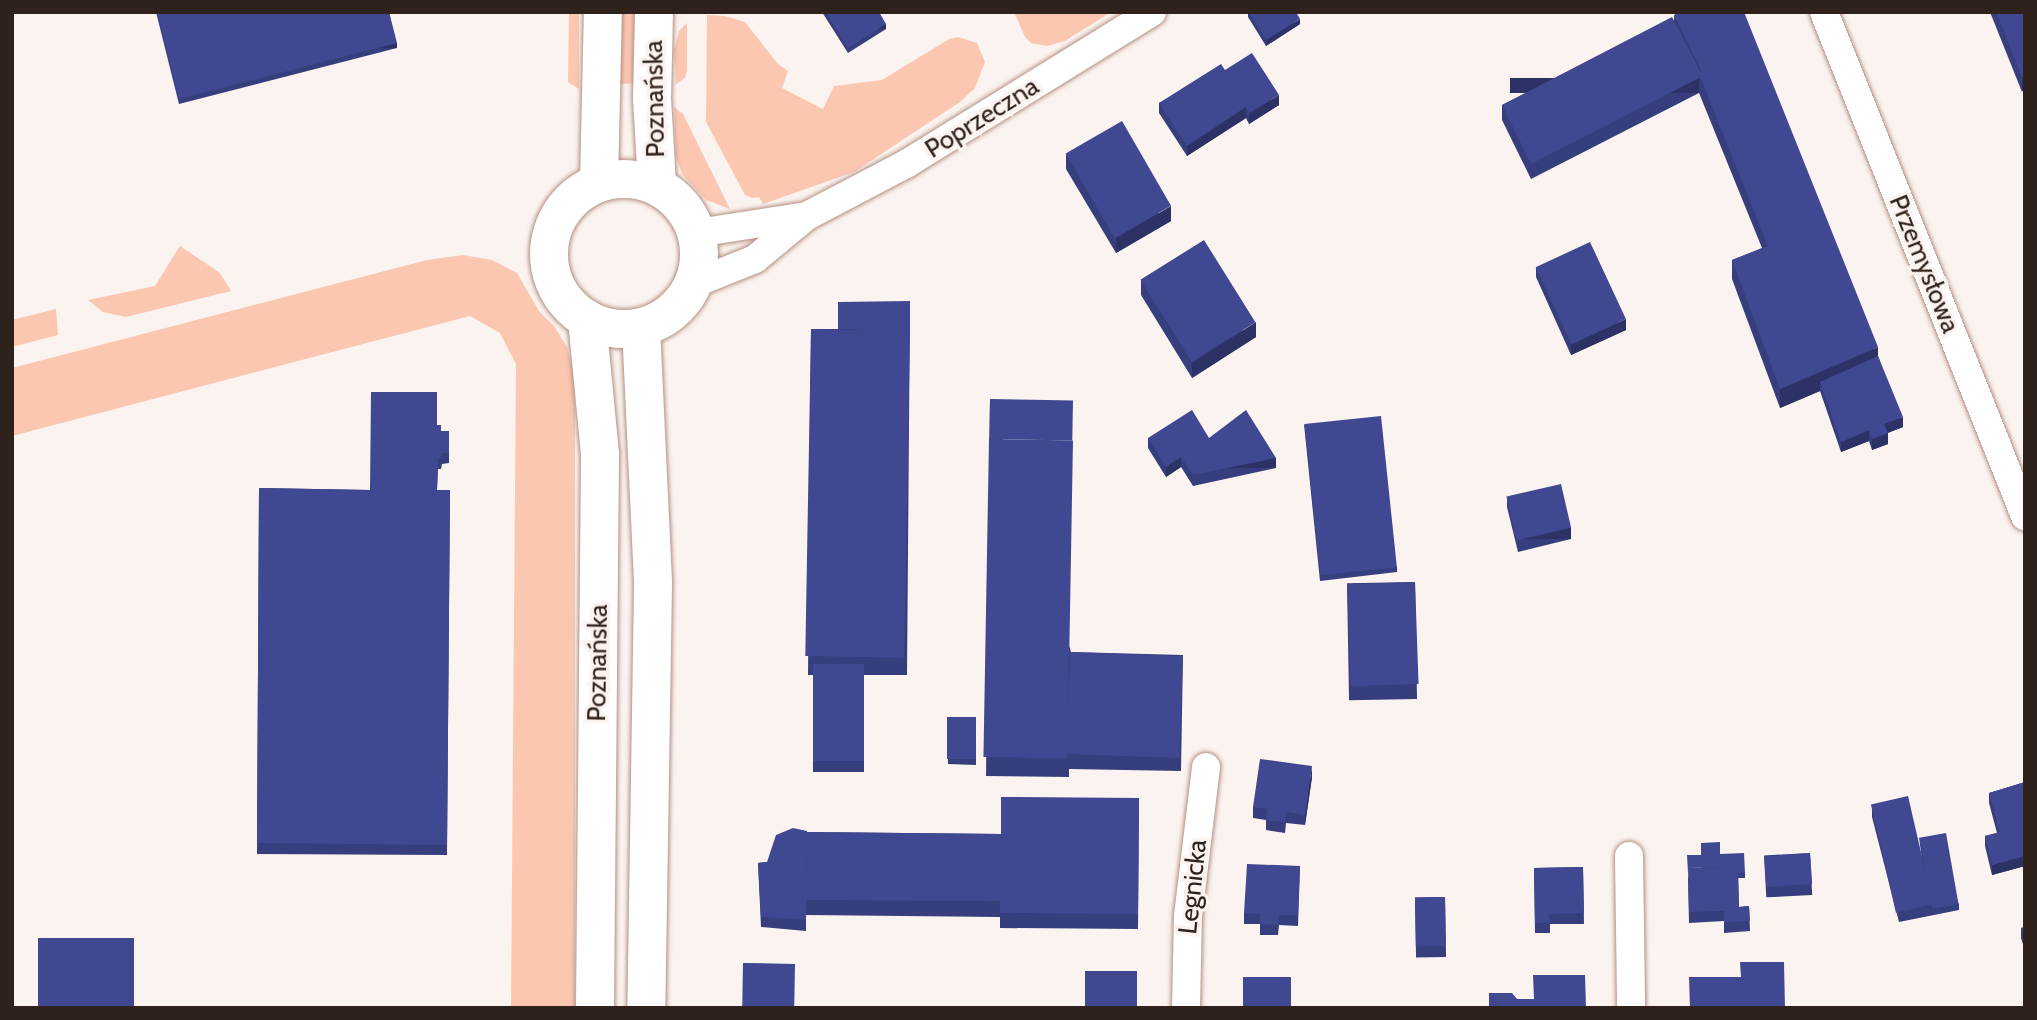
<!DOCTYPE html>
<html>
<head>
<meta charset="utf-8">
<style>
  body { margin:0 }
  #map { position:relative; width:2037px; height:1020px; overflow:hidden; background:#fbf3ef; font-family:Cabin,sans-serif }
  div>[style] { position:absolute }
  .green>* { inset:0; background:#fbc7b1 }
  .roads { filter:drop-shadow(0 0 2px #b38f81) drop-shadow(0 0 2px #b38f81) }
  .minor>* { height:28px; margin:-14px; padding:0 14px; transform-origin:14px; border-radius:14px; background:#fff }
  .primary>* { height:38px; margin:-19px; padding:0 19px; transform-origin:19px; border-radius:19px; background:#fff }
  .primary>.ring { margin:-19px; padding:0; box-sizing:content-box; background:none; border:38px solid #fff; border-radius:50% }
  .wall>* { inset:0; background:#373e7d; transform-origin:0 0 }
  .shaded-wall>* { inset:0; background:#2d3266; transform-origin:0 0 }
  .building>* { inset:0; background:#404891; transform-origin:0 0 }
  span { translate:-50% -50%; white-space:nowrap; text-align:center; line-height:1.15; -webkit-text-stroke:7px #fbf3ef; paint-order:stroke }
  .street-label { font-size:26px; color:#2f211b }
  .frame { position:absolute; inset:0; border:14px solid #2f211b; pointer-events:none }
</style>
</head>
<body>
<div id="map">
  <div class="green">
    <div style="clip-path:polygon(569px 12px,579px 12px,579px 89px,568px 82px)"></div>
    <div style="clip-path:polygon(617px 12px,636px 12px,635px 83px,620px 84px)"></div>
    <div style="clip-path:polygon(1014px 12px,1111px 12px,1065px 41px,1047px 46px,1031px 43px,1025px 37px)"></div>
    <div style="clip-path:polygon(707px 15px,725px 16px,745px 22px,778px 64px,788px 71px,782px 88px,823px 109px,834px 86px,882px 80px,949px 39px,958px 37px,977px 43px,985px 62px,975px 88px,960px 102px,854px 172px,763px 204px,759px 197px,752px 198px,745px 195px,706px 122px)"></div>
    <div style="clip-path:polygon(687px 23px,687px 70px,685px 78px,676px 84px,674px 50px,679px 31px)"></div>
    <div style="clip-path:polygon(674px 107px,683px 114px,730px 209px,706px 200px,682px 174px,676px 157px)"></div>
    <div style="clip-path:polygon(180px 246px,220px 273px,231px 291px,126px 317px,103px 312px,88px 300px,155px 286px)"></div>
    <div style="clip-path:polygon(463px 255px,492px 260px,517px 273px,539px 311px,554px 326px,567px 347px,575px 379px,575px 1008px,511px 1008px,516px 364px,500px 333px,470px 316px,12px 436px,12px 368px,427px 260px)"></div>
    <div style="clip-path:polygon(56px 309px,58px 335px,12px 347px,12px 320px)"></div>
  </div>
  <div class="roads">
    <div class="minor">
      <div style="left:1824px;top:12px;width:543px;rotate:68.26deg"></div>
      <div style="left:697px;top:233px;width:111px;rotate:-8.8deg"></div>
      <div style="left:693px;top:284px;width:67px;rotate:-22deg"></div>
      <div style="left:755px;top:259px;width:67px;rotate:-39.6deg"></div>
      <div style="left:807px;top:216px;width:112px;rotate:-27.7deg"></div>
      <div style="left:906px;top:164px;width:289px;rotate:-31.7deg"></div>
      <div style="left:1629px;top:856px;width:152px;rotate:89.2deg"></div>
      <div style="left:1186px;top:1008px;width:92px;rotate:-88.8deg"></div>
      <div style="left:1188px;top:916px;width:150px;rotate:-83.1deg"></div>
    </div>
    <div class="primary">
      <div style="left:654px;top:12px;width:86px;rotate:91.3deg"></div>
      <div style="left:652px;top:98px;width:88px;rotate:86.7deg"></div>
      <div class="ring" style="left:549px;top:179px;width:112px;height:112px"></div>
      <div style="left:599px;top:183px;width:171px;rotate:-88.7deg"></div>
      <div style="left:587px;top:319px;width:137px;rotate:84.5deg"></div>
      <div style="left:600px;top:455px;width:553px;rotate:90.52deg"></div>
      <div style="left:641px;top:327px;width:258px;rotate:87.3deg"></div>
      <div style="left:653px;top:585px;width:423px;rotate:90.9deg"></div>
    </div>
  </div>
  <div class="wall">
    <div style="clip-path:polygon(156px 12px,389px 12px,397px 48px,179px 104px)"></div>
    <div style="clip-path:polygon(822px 12px,879px 12px,886px 29px,848px 53px)"></div>
    <div style="clip-path:polygon(1248px 12px,1300px 24px,1266px 46px,1248px 17px)"></div>
    <div style="clip-path:polygon(1990px 12px,2025px 12px,2022px 92px)"></div>
    <div style="clip-path:polygon(1674px 15px,1878px 356px,1903px 427px,1888px 433px,1888px 444px,1872px 450px,1869px 441px,1841px 452px,1820px 391px,1780px 408px,1732px 279px,1732px 260px,1762px 248px,1699px 93px,1531px 179px,1502px 120px,1502px 105px,1674px 20px)"></div>
    <div style="clip-path:polygon(1225px 70px,1279px 105px,1249px 124px,1246px 118px,1187px 156px,1159px 113px,1159px 103px)"></div>
    <div style="clip-path:polygon(1066px 154px,1171px 221px,1116px 253px,1066px 169px)"></div>
    <div style="clip-path:polygon(1536px 267px,1626px 330px,1571px 355px,1536px 277px)"></div>
    <div style="clip-path:polygon(1141px 280px,1256px 337px,1192px 378px,1141px 295px)"></div>
    <div style="clip-path:polygon(910px 301px,907px 675px,864px 675px,864px 772px,813px 772px,813px 675px,808px 675px,811px 329px,838px 329px)"></div>
    <div style="clip-path:polygon(990px 399px,1071px 652px,1183px 655px,1181px 771px,1069px 769px,1069px 777px,986px 776px)"></div>
    <div style="clip-path:polygon(1304px 424px,1397px 567px,1397px 572px,1320px 581px)"></div>
    <div style="clip-path:polygon(437px 425px,441px 431px,449px 431px,449px 463px,442px 464px,441px 469px,438px 469px,437px 490px,450px 490px,447px 855px,257px 854px,259px 488px,370px 490px)"></div>
    <div style="clip-path:polygon(1148px 438px,1209px 438px,1276px 468px,1193px 486px,1181px 467px,1166px 477px,1148px 448px)"></div>
    <div style="clip-path:polygon(1507px 497px,1571px 539px,1518px 552px,1507px 507px)"></div>
    <div style="left:1415px;top:582px;width:117px;height:68px;rotate:89deg"></div>
    <div style="clip-path:polygon(947px 718px,976px 759px,976px 765px,948px 764px)"></div>
    <div style="clip-path:polygon(1312px 777px,1305px 825px,1286px 823px,1285px 833px,1266px 830px,1266px 820px,1253px 818px,1253px 807px)"></div>
    <div style="clip-path:polygon(2025px 782px,2025px 866px,1992px 875px,1985px 846px,1985px 836px,1997px 833px,1989px 803px,1989px 793px)"></div>
    <div style="clip-path:polygon(1139px 798px,1138px 929px,1000px 928px,1000px 917px,806px 915px,806px 931px,761px 927px,758px 863px,767px 862px,807px 832px,1001px 834px)"></div>
    <div style="clip-path:polygon(1872px 807px,1923px 867px,1919px 837px,1959px 904px,1959px 910px,1899px 922px,1872px 817px)"></div>
    <div style="left:1810px;top:853px;width:42px;height:46px;rotate:87deg"></div>
    <div style="clip-path:polygon(1720px 854px,1745px 873px,1745px 878px,1738px 878px,1739px 907px,1749px 906px,1750px 931px,1724px 933px,1724px 921px,1689px 923px,1688px 878px)"></div>
    <div style="clip-path:polygon(1300px 866px,1298px 926px,1279px 925px,1278px 935px,1260px 935px,1260px 924px,1244px 924px,1244px 913px)"></div>
    <div style="clip-path:polygon(1583px 867px,1584px 924px,1550px 924px,1550px 933px,1535px 933px,1534px 868px)"></div>
    <div style="left:1445px;top:897px;width:60px;height:30px;rotate:89deg"></div>
    <div style="clip-path:polygon(2025px 927px,2025px 951px,2021px 938px,2021px 928px)"></div>
  </div>
  <div class="shaded-wall">
    <div style="clip-path:polygon(1300px 19px,1300px 24px,1266px 46px,1266px 40px)"></div>
    <div style="left:886px;top:24px;width:5px;height:45px;rotate:90deg"></div>
    <div style="left:397px;top:43px;width:5px;height:225px;rotate:90deg"></div>
    <div style="left:2025px;top:76px;width:15px;height:3px;rotate:90deg"></div>
    <div style="left:1699px;top:78px;width:15px;height:189px;rotate:90deg"></div>
    <div style="clip-path:polygon(1279px 95px,1279px 105px,1249px 124px,1249px 113px)"></div>
    <div style="clip-path:polygon(1246px 107px,1246px 118px,1187px 156px,1187px 146px)"></div>
    <div style="clip-path:polygon(1171px 206px,1171px 221px,1116px 253px,1116px 238px)"></div>
    <div style="clip-path:polygon(1626px 319px,1626px 330px,1571px 355px,1571px 344px)"></div>
    <div style="clip-path:polygon(1256px 322px,1256px 337px,1192px 378px,1192px 363px)"></div>
    <div style="clip-path:polygon(1878px 347px,1878px 366px,1820px 382px,1820px 391px,1780px 408px,1780px 389px)"></div>
    <div style="clip-path:polygon(1903px 417px,1903px 427px,1884px 434px,1884px 424px)"></div>
    <div style="clip-path:polygon(1869px 430px,1869px 441px,1841px 452px,1841px 442px)"></div>
    <div style="clip-path:polygon(1888px 433px,1888px 444px,1872px 450px,1872px 439px)"></div>
    <div style="clip-path:polygon(1181px 457px,1181px 467px,1166px 477px,1166px 467px)"></div>
    <div style="left:1276px;top:458px;width:10px;height:85px;rotate:90deg"></div>
    <div style="left:1571px;top:528px;width:11px;height:55px;rotate:90deg"></div>
    <div style="clip-path:polygon(1312px 766px,1312px 777px,1305px 825px,1305px 815px)"></div>
    <div style="clip-path:polygon(2025px 856px,2025px 866px,1992px 875px,1992px 865px)"></div>
  </div>
  <div class="building">
    <div style="clip-path:polygon(157px 12px,389px 12px,397px 43px,179px 99px)"></div>
    <div style="clip-path:polygon(825px 12px,879px 12px,886px 24px,848px 48px)"></div>
    <div style="clip-path:polygon(1248px 12px,1296px 12px,1300px 19px,1266px 40px)"></div>
    <div style="clip-path:polygon(1679px 12px,1744px 12px,1878px 347px,1780px 389px,1732px 260px,1768px 246px,1699px 74px,1702px 72px,1674px 15px)"></div>
    <div style="clip-path:polygon(1996px 12px,2025px 12px,2025px 76px,2022px 77px)"></div>
    <div style="clip-path:polygon(1672px 17px,1701px 73px,1699px 74px,1699px 78px,1531px 164px,1502px 105px)"></div>
    <div style="clip-path:polygon(1252px 53px,1279px 95px,1249px 113px,1246px 107px,1187px 146px,1159px 103px,1221px 64px,1225px 70px)"></div>
    <div style="left:1122px;top:121px;width:98px;height:65px;rotate:60deg"></div>
    <div style="left:1204px;top:240px;width:97px;height:75px;rotate:58deg"></div>
    <div style="left:1590px;top:242px;width:85px;height:60px;rotate:65deg"></div>
    <div style="clip-path:polygon(910px 301px,910px 340px,910px 331px,838px 329px,838px 302px)"></div>
    <div style="left:811px;top:329px;width:99px;height:327px;rotate:1deg"></div>
    <div style="clip-path:polygon(1878px 356px,1903px 417px,1884px 424px,1888px 433px,1872px 439px,1869px 430px,1841px 442px,1820px 382px)"></div>
    <div style="clip-path:polygon(371px 392px,437px 392px,437px 425px,441px 425px,441px 431px,449px 431px,449px 453px,442px 453px,441px 458px,438px 458px,437px 490px,450px 490px,447px 845px,257px 843px,259px 488px,370px 490px)"></div>
    <div style="left:990px;top:399px;width:83px;height:40px;rotate:1deg"></div>
    <div style="clip-path:polygon(1192px 410px,1209px 438px,1246px 410px,1276px 458px,1193px 475px,1181px 457px,1166px 467px,1148px 438px)"></div>
    <div style="left:1381px;top:416px;width:152px;height:77px;rotate:84deg"></div>
    <div style="left:989px;top:439px;width:84px;height:318px;rotate:1deg"></div>
    <div style="left:1561px;top:484px;width:45px;height:56px;rotate:77deg"></div>
    <div style="left:1415px;top:582px;width:102px;height:68px;rotate:88deg"></div>
    <div style="left:1070px;top:652px;width:113px;height:102px;rotate:2deg"></div>
    <div style="left:813px;top:664px;width:51px;height:97px"></div>
    <div style="left:976px;top:717px;width:42px;height:29px;rotate:90deg"></div>
    <div style="clip-path:polygon(1260px 759px,1312px 766px,1305px 815px,1286px 812px,1285px 822px,1266px 820px,1267px 809px,1253px 807px)"></div>
    <div style="clip-path:polygon(2025px 782px,2025px 856px,1992px 865px,1985px 836px,2000px 832px,1989px 793px)"></div>
    <div style="left:1908px;top:796px;width:111px;height:38px;rotate:77deg"></div>
    <div style="clip-path:polygon(1001px 797px,1139px 798px,1138px 914px,1000px 913px,1000px 901px,806px 900px,807px 832px,1001px 834px)"></div>
    <div style="clip-path:polygon(793px 828px,807px 831px,806px 920px,761px 917px,758px 863px,767px 862px,776px 835px)"></div>
    <div style="left:1946px;top:833px;width:72px;height:27px;rotate:80deg"></div>
    <div style="clip-path:polygon(1720px 842px,1720px 854px,1744px 853px,1745px 873px,1738px 873px,1738px 867px,1688px 868px,1688px 873px,1687px 855px,1701px 855px,1701px 843px)"></div>
    <div style="left:1810px;top:853px;width:31px;height:46px;rotate:86deg"></div>
    <div style="clip-path:polygon(1247px 864px,1300px 866px,1298px 915px,1279px 915px,1278px 925px,1260px 924px,1260px 914px,1244px 913px)"></div>
    <div style="clip-path:polygon(1583px 867px,1584px 913px,1549px 914px,1550px 922px,1535px 923px,1534px 868px)"></div>
    <div style="clip-path:polygon(1738px 867px,1739px 907px,1749px 906px,1750px 921px,1724px 922px,1724px 911px,1689px 912px,1688px 868px)"></div>
    <div style="left:1445px;top:897px;width:49px;height:30px;rotate:89deg"></div>
    <div style="clip-path:polygon(2025px 927px,2025px 940px,2021px 928px)"></div>
    <div style="left:38px;top:938px;width:96px;height:70px"></div>
    <div style="clip-path:polygon(1740px 962px,1784px 962px,1785px 1008px,1690px 1008px,1689px 977px,1741px 977px)"></div>
    <div style="left:743px;top:963px;width:52px;height:45px;rotate:1deg"></div>
    <div style="left:1085px;top:971px;width:52px;height:37px"></div>
    <div style="clip-path:polygon(1533px 975px,1585px 975px,1586px 1008px,1489px 1008px,1489px 993px,1512px 993px,1517px 999px,1534px 999px)"></div>
    <div style="left:1243px;top:977px;width:48px;height:31px"></div>
  </div>
  <div class="street-label">
    <span style="left:655px;top:99px;rotate:-91deg">Poznańska</span>
    <span style="left:982px;top:118px;rotate:-32deg">Poprzeczna</span>
    <span style="left:1924px;top:264px;rotate:68deg">Przemysłowa</span>
    <span style="left:598px;top:663px;rotate:-89deg">Poznańska</span>
    <span style="left:1193px;top:887px;rotate:-84deg">Legnicka</span>
  </div>
  <div class="frame"></div>
</div>
</body>
</html>
